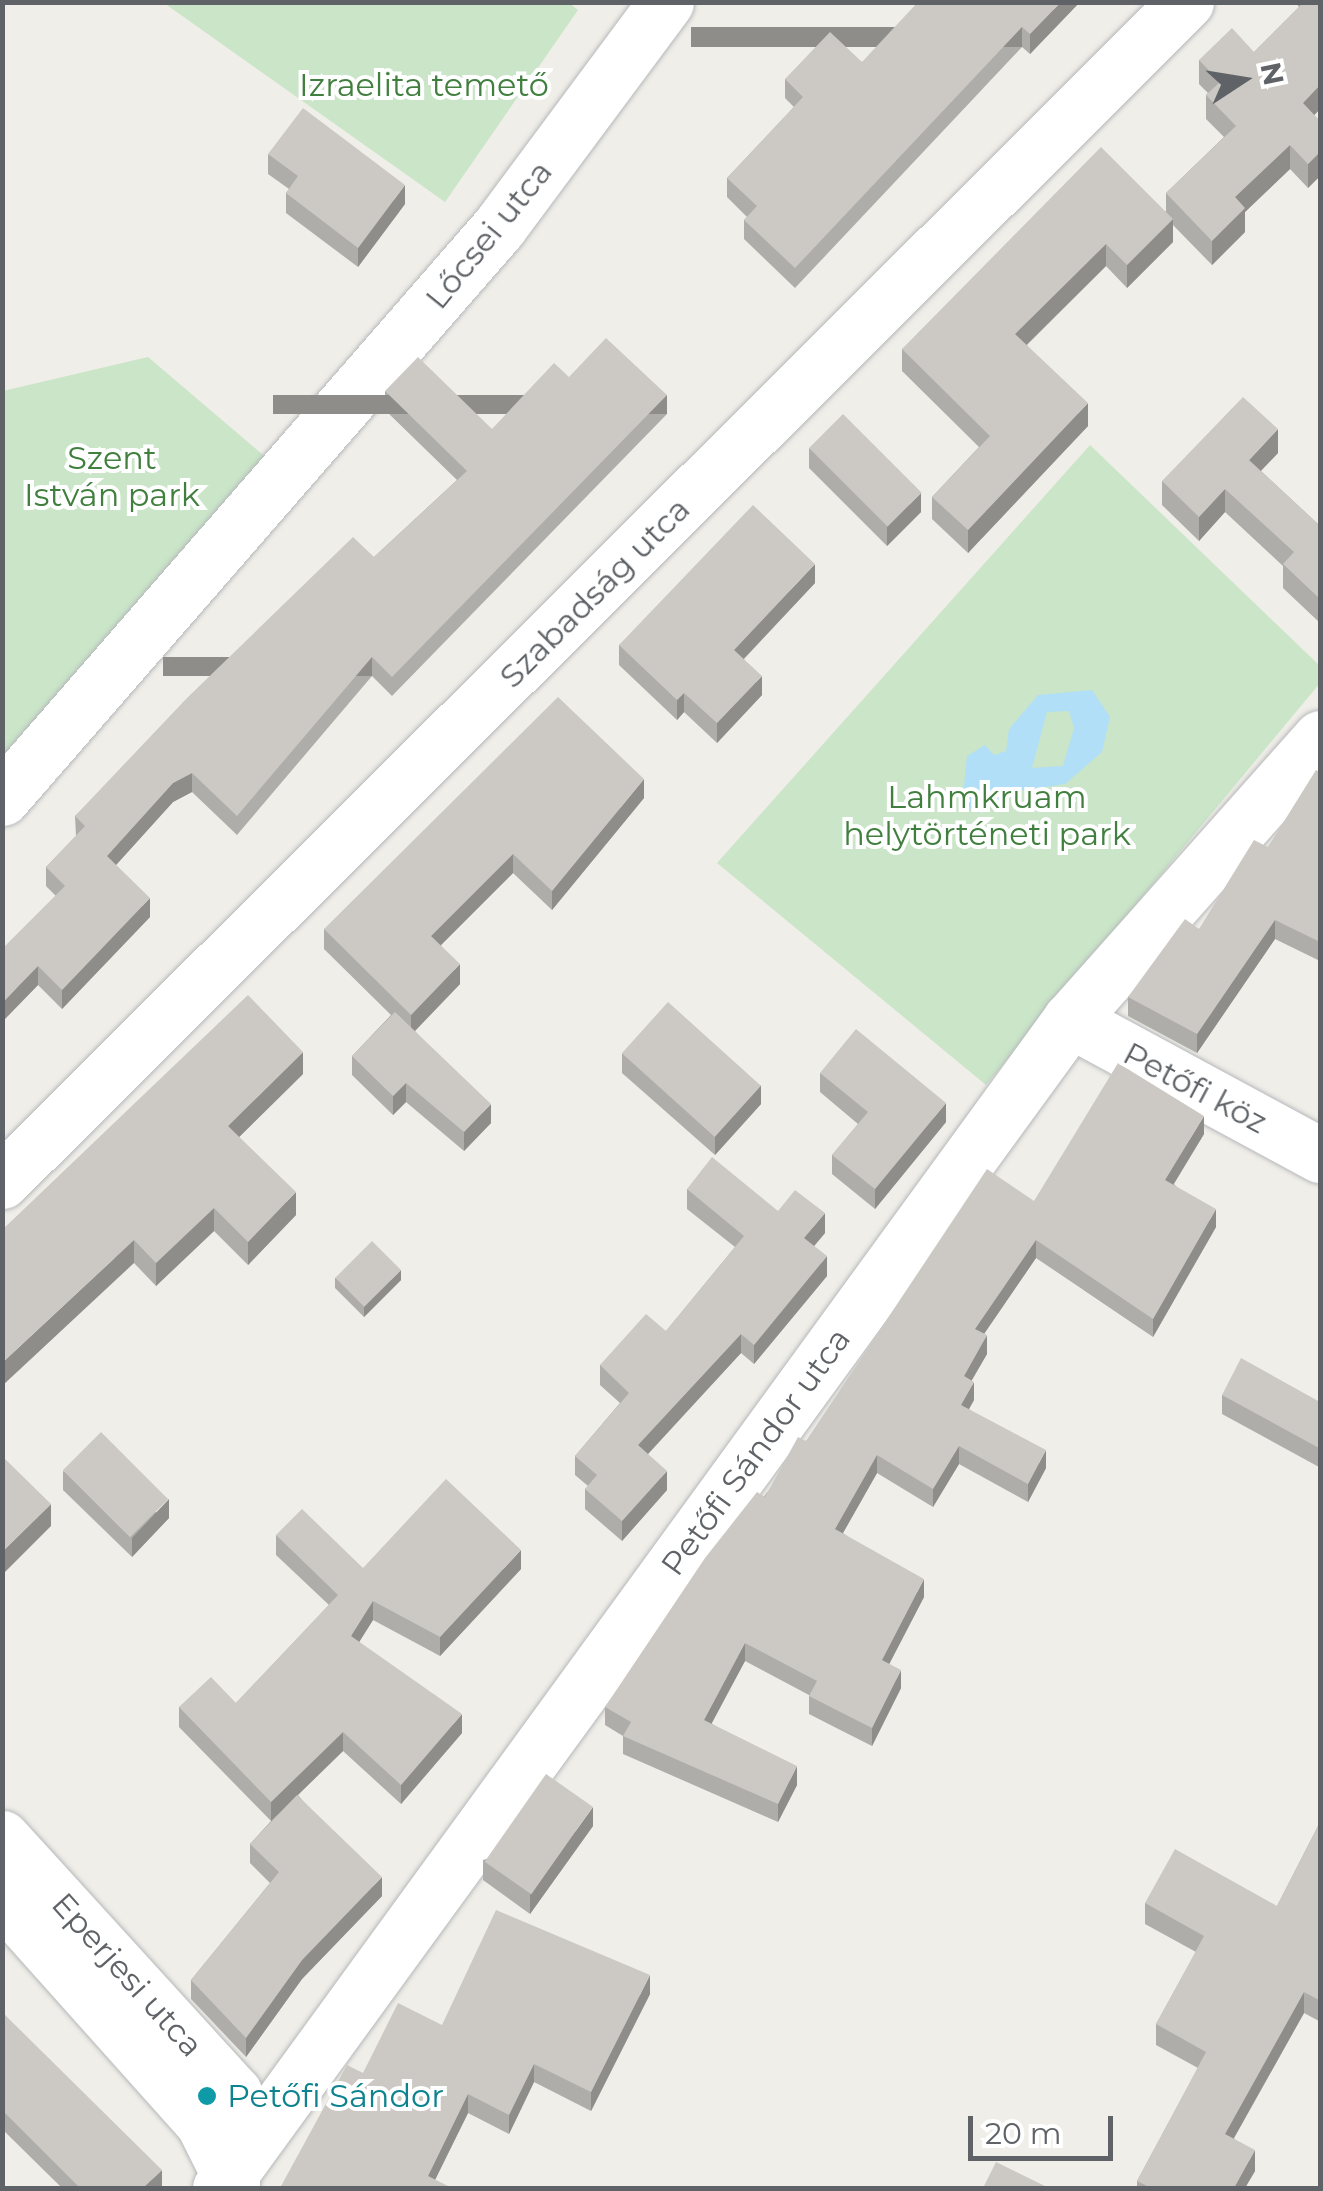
<!DOCTYPE html>
<html>
<head>
<meta charset="utf-8">
<style>
  body { margin:0 }
  #map { position:relative; width:1323px; height:2191px; overflow:hidden; background:#f0eee8; font-family:Montserrat,sans-serif }
  div>[style] { position:absolute }
  .green>* { inset:0; background:#cae5c8 }
  .water>* { inset:0; background:#b1dff7 }
  .roads { filter:drop-shadow(0 0 2px #b5b8bb) drop-shadow(0 0 2px #b5b8bb) }
  .minor>* { height:55px; margin:-27.5px; padding:0 27.5px; transform-origin:27.5px; border-radius:27.5px; background:#fff }
  .wall>* { inset:0; background:#afada9 }
  .shaded-wall>* { inset:0; background:#8f8d8a; transform-origin:0 0 }
  .building>* { inset:0; background:#ccc9c5; transform-origin:0 0 }
  .dots>* { width:28px; height:28px; translate:-50% -50%; box-sizing:border-box; border:5px solid #fff; border-radius:50% }
  span { translate:-50% -50%; white-space:nowrap; text-align:center; line-height:1.15; -webkit-text-stroke:8px #fff; paint-order:stroke }
  .park-label { font-size:32px; color:#407f3e }
  .street-label { font-size:32px; color:#5f6367 }
  .culture-label { font-size:32px; color:#0d838f }
  .left { translate:0 -50%; text-align:left }
  .frame { position:absolute; inset:0; border:5px solid #5f6367; pointer-events:none }
  .north { position:absolute; left:1193px; top:30px; width:100px; height:100px; -webkit-text-stroke:8px #fff; paint-order:stroke; rotate:78deg; font-size:28px; font-weight:700; line-height:40px; text-align:center; color:#5f6367 }
  .north::after { content:''; display:block; margin:auto; width:35px; height:45px; background:#5f6367; clip-path:polygon(50% 0,100% 100%,50% 72%,0 100%) }
  .scale { position:absolute; left:968px; top:2116px; width:145px; height:45px; box-sizing:border-box; border:5px solid #5f6367; border-top:0; padding-left:12px; font-size:30px; line-height:35px; white-space:nowrap; color:#5f6367; -webkit-text-stroke:8px #fff; paint-order:stroke }
</style>
</head>
<body>
<div id="map">
  <div class="green">
    <div style="clip-path:polygon(569px 3px,578px 10px,445px 202px,164px 3px)"></div>
    <div style="clip-path:polygon(148px 357px,269px 460px,3px 769px,3px 391px)"></div>
    <div style="clip-path:polygon(1090px 445px,1320px 666px,1320px 683px,986px 1085px,717px 863px)"></div>
  </div>
  <div class="water">
    <div style="clip-path:polygon(evenodd,1092px 690px,1110px 717px,1102px 752px,1065px 784px,1012px 792px,979px 813px,962px 805px,967px 756px,985px 745px,994px 755px,1006px 751px,1009px 729px,1038px 695px,1092px 690px,1069px 711px,1074px 728px,1063px 766px,1032px 768px,1047px 712px,1069px 711px)"></div>
  </div>
  <div class="roads">
    <div class="minor">
      <div style="left:2px;top:798px;width:757px;rotate:-48.96deg"></div>
      <div style="left:499px;top:227px;width:280px;rotate:-53.4deg"></div>
      <div style="left:1070px;top:1020px;width:284px;rotate:28.4deg"></div>
      <div style="left:2px;top:1181px;width:1671px;rotate:-44.88deg"></div>
      <div style="left:2px;top:1838px;width:345px;rotate:47.7deg"></div>
      <div style="left:234px;top:2093px;width:82px;rotate:94.2deg"></div>
      <div style="left:2px;top:1898px;width:302px;rotate:48.2deg"></div>
      <div style="left:203px;top:2123px;width:65px;rotate:63.4deg"></div>
      <div style="left:220px;top:2188px;width:1445px;rotate:-53.96deg"></div>
      <div style="left:1070px;top:1020px;width:377px;rotate:-48.4deg"></div>
    </div>
  </div>
  <div class="wall">
    <div style="clip-path:polygon(1080px 2px,1030px 54px,1022px 47px,795px 288px,744px 239px,744px 220px,747px 217px,727px 197px,727px 178px,794px 107px,785px 98px,785px 79px,862px 62px)"></div>
    <div style="clip-path:polygon(1295px 2px,1320px 2px,1320px 109px,1314px 115px,1320px 121px,1320px 176px,1308px 188px,1290px 169px,1245px 212px,1245px 232px,1212px 265px,1173px 225px,1173px 242px,1127px 288px,1106px 266px,1027px 345px,1088px 426px,968px 553px,932px 519px,932px 497px,979px 447px,902px 371px,902px 349px,1166px 211px,1166px 193px,1224px 137px,1206px 119px,1206px 95px,1208px 93px,1199px 84px,1199px 60px,1254px 52px,1299px 7px)"></div>
    <div style="clip-path:polygon(268px 154px,405px 204px,358px 267px,286px 213px,286px 193px,289px 189px,268px 174px)"></div>
    <div style="clip-path:polygon(569px 377px,667px 414px,392px 696px,372px 676px,237px 835px,192px 792px,173px 802px,116px 865px,150px 917px,62px 1009px,38px 985px,2px 1022px,56px 896px,46px 886px,46px 867px,76px 836px,75px 816px,374px 557px,457px 480px,385px 410px,385px 391px,492px 429px)"></div>
    <div style="clip-path:polygon(809px 448px,921px 512px,887px 546px,809px 468px)"></div>
    <div style="clip-path:polygon(1278px 453px,1261px 471px,1318px 524px,1320px 521px,1320px 623px,1283px 588px,1283px 566px,1225px 512px,1199px 541px,1162px 505px,1162px 481px)"></div>
    <div style="clip-path:polygon(815px 583px,744px 659px,762px 695px,717px 743px,684px 712px,677px 720px,619px 665px,619px 645px)"></div>
    <div style="clip-path:polygon(1320px 772px,1320px 961px,1275px 939px,1197px 1053px,1128px 1016px,1128px 997px,1199px 929px,1268px 847px)"></div>
    <div style="clip-path:polygon(644px 798px,552px 910px,513px 873px,441px 945px,460px 984px,415px 1031px,491px 1123px,464px 1151px,406px 1102px,393px 1115px,352px 1075px,352px 1056px,391px 1015px,324px 949px,324px 929px)"></div>
    <div style="clip-path:polygon(622px 1053px,761px 1104px,715px 1155px,622px 1073px)"></div>
    <div style="clip-path:polygon(820px 1073px,946px 1122px,875px 1209px,832px 1174px,832px 1155px,858px 1124px,820px 1092px)"></div>
    <div style="clip-path:polygon(303px 1074px,239px 1137px,296px 1215px,248px 1265px,214px 1231px,156px 1286px,134px 1263px,2px 1230px)"></div>
    <div style="clip-path:polygon(1204px 1134px,1174px 1184px,1216px 1227px,1153px 1337px,1036px 1258px,984px 1334px,987px 1354px,971px 1380px,974px 1400px,969px 1409px,1046px 1468px,1028px 1502px,959px 1464px,933px 1507px,877px 1473px,843px 1533px,924px 1597px,889px 1664px,901px 1688px,872px 1746px,809px 1714px,809px 1695px,745px 1661px,711px 1723px,797px 1785px,778px 1822px,623px 1754px,623px 1736px,605px 1725px,605px 1707px,806px 1441px,1034px 1201px)"></div>
    <div style="clip-path:polygon(687px 1189px,778px 1211px,825px 1233px,814px 1246px,827px 1276px,754px 1364px,741px 1353px,647px 1454px,667px 1490px,622px 1541px,585px 1509px,585px 1489px,588px 1486px,575px 1475px,575px 1456px,620px 1403px,600px 1385px,600px 1365px,666px 1331px,735px 1247px,687px 1209px)"></div>
    <div style="clip-path:polygon(335px 1278px,401px 1280px,364px 1317px,335px 1288px)"></div>
    <div style="clip-path:polygon(1222px 1395px,1320px 1402px,1319px 1467px,1222px 1414px)"></div>
    <div style="clip-path:polygon(63px 1471px,169px 1518px,132px 1557px,63px 1490px)"></div>
    <div style="clip-path:polygon(276px 1535px,363px 1568px,521px 1569px,440px 1656px,373px 1620px,359px 1642px,462px 1733px,401px 1804px,343px 1751px,298px 1795px,382px 1896px,302px 1979px,246px 2057px,191px 1999px,191px 1980px,270px 1883px,250px 1863px,250px 1844px,271px 1821px,179px 1727px,179px 1707px,236px 1703px,329px 1605px,276px 1555px)"></div>
    <div style="clip-path:polygon(1320px 1822px,1319px 2021px,1304px 2013px,1234px 2138px,1255px 2171px,1245px 2188px,1137px 2188px,1137px 2181px,1198px 2068px,1156px 2045px,1156px 2024px,1196px 1952px,1145px 1924px,1145px 1903px,1277px 1906px)"></div>
    <div style="clip-path:polygon(593px 1826px,530px 1914px,483px 1880px,483px 1860px)"></div>
    <div style="clip-path:polygon(650px 1994px,591px 2111px,534px 2082px,509px 2134px,468px 2113px,435px 2180px,280px 2188px,363px 2073px,442px 2025px)"></div>
    <div style="clip-path:polygon(2px 2012px,162px 2188px,62px 2188px,2px 2129px)"></div>
  </div>
  <div class="shaded-wall">
    <div style="clip-path:polygon(1061px 2px,1080px 2px,1030px 54px,1030px 34px)"></div>
    <div style="left:1022px;top:27px;width:20px;height:331px;rotate:90deg"></div>
    <div style="clip-path:polygon(1320px 85px,1320px 109px,1303px 127px,1303px 103px)"></div>
    <div style="clip-path:polygon(1290px 145px,1290px 169px,1245px 212px,1245px 232px,1212px 265px,1212px 241px,1235px 197px)"></div>
    <div style="clip-path:polygon(1320px 152px,1320px 176px,1308px 188px,1308px 164px)"></div>
    <div style="clip-path:polygon(405px 185px,405px 204px,358px 267px,358px 248px)"></div>
    <div style="clip-path:polygon(1173px 219px,1173px 242px,1127px 288px,1127px 265px)"></div>
    <div style="clip-path:polygon(1106px 244px,1106px 266px,1015px 356px,1015px 334px)"></div>
    <div style="left:667px;top:395px;width:19px;height:394px;rotate:90deg"></div>
    <div style="clip-path:polygon(1088px 403px,1088px 426px,968px 553px,968px 530px)"></div>
    <div style="clip-path:polygon(1278px 429px,1278px 453px,1249px 483px,1249px 460px)"></div>
    <div style="clip-path:polygon(1225px 489px,1225px 512px,1199px 541px,1199px 517px)"></div>
    <div style="clip-path:polygon(921px 493px,921px 512px,887px 546px,887px 527px)"></div>
    <div style="clip-path:polygon(815px 564px,815px 583px,734px 669px,734px 650px)"></div>
    <div style="left:372px;top:657px;width:19px;height:209px;rotate:90deg"></div>
    <div style="clip-path:polygon(762px 676px,762px 695px,717px 743px,717px 723px)"></div>
    <div style="clip-path:polygon(684px 693px,684px 712px,677px 720px,677px 700px)"></div>
    <div style="clip-path:polygon(192px 773px,192px 792px,173px 802px,107px 875px,107px 856px,173px 783px)"></div>
    <div style="clip-path:polygon(644px 779px,644px 798px,552px 910px,552px 891px)"></div>
    <div style="clip-path:polygon(513px 854px,513px 873px,431px 955px,431px 936px)"></div>
    <div style="clip-path:polygon(150px 898px,150px 917px,62px 1009px,62px 990px)"></div>
    <div style="clip-path:polygon(1275px 920px,1275px 939px,1197px 1053px,1197px 1034px)"></div>
    <div style="clip-path:polygon(460px 964px,460px 984px,411px 1035px,411px 1015px)"></div>
    <div style="clip-path:polygon(38px 966px,38px 985px,2px 1022px,2px 1003px)"></div>
    <div style="clip-path:polygon(303px 1052px,303px 1074px,228px 1148px,228px 1126px)"></div>
    <div style="clip-path:polygon(406px 1083px,406px 1102px,393px 1115px,393px 1096px)"></div>
    <div style="clip-path:polygon(761px 1085px,761px 1104px,715px 1155px,715px 1136px)"></div>
    <div style="clip-path:polygon(946px 1103px,946px 1122px,875px 1209px,875px 1189px)"></div>
    <div style="clip-path:polygon(491px 1104px,491px 1123px,464px 1151px,464px 1132px)"></div>
    <div style="clip-path:polygon(1204px 1116px,1204px 1134px,1165px 1198px,1165px 1180px)"></div>
    <div style="clip-path:polygon(296px 1192px,296px 1215px,248px 1265px,248px 1242px)"></div>
    <div style="clip-path:polygon(214px 1208px,214px 1231px,156px 1286px,156px 1263px)"></div>
    <div style="clip-path:polygon(1216px 1209px,1216px 1227px,1153px 1337px,1153px 1319px)"></div>
    <div style="clip-path:polygon(825px 1213px,825px 1233px,804px 1258px,804px 1238px)"></div>
    <div style="clip-path:polygon(134px 1240px,134px 1263px,2px 1386px,2px 1363px)"></div>
    <div style="clip-path:polygon(1036px 1240px,1036px 1258px,975px 1347px,975px 1329px)"></div>
    <div style="clip-path:polygon(827px 1256px,827px 1276px,754px 1364px,754px 1345px)"></div>
    <div style="clip-path:polygon(401px 1270px,401px 1280px,364px 1317px,364px 1307px)"></div>
    <div style="clip-path:polygon(741px 1334px,741px 1353px,638px 1465px,638px 1445px)"></div>
    <div style="clip-path:polygon(987px 1335px,987px 1354px,964px 1394px,964px 1376px)"></div>
    <div style="clip-path:polygon(974px 1382px,974px 1400px,961px 1423px,961px 1405px)"></div>
    <div style="clip-path:polygon(959px 1446px,959px 1464px,933px 1507px,933px 1489px)"></div>
    <div style="clip-path:polygon(1046px 1450px,1046px 1468px,1028px 1502px,1028px 1484px)"></div>
    <div style="clip-path:polygon(877px 1455px,877px 1473px,835px 1547px,835px 1529px)"></div>
    <div style="clip-path:polygon(667px 1471px,667px 1490px,622px 1541px,622px 1521px)"></div>
    <div style="clip-path:polygon(169px 1499px,169px 1518px,132px 1557px,132px 1538px)"></div>
    <div style="clip-path:polygon(51px 1504px,51px 1526px,2px 1575px,2px 1552px)"></div>
    <div style="clip-path:polygon(521px 1550px,521px 1569px,440px 1656px,440px 1637px)"></div>
    <div style="clip-path:polygon(924px 1579px,924px 1597px,882px 1678px,882px 1660px)"></div>
    <div style="clip-path:polygon(373px 1601px,373px 1620px,351px 1655px,351px 1636px)"></div>
    <div style="clip-path:polygon(745px 1643px,745px 1661px,704px 1738px,704px 1720px)"></div>
    <div style="clip-path:polygon(901px 1670px,901px 1688px,872px 1746px,872px 1728px)"></div>
    <div style="clip-path:polygon(462px 1714px,462px 1733px,401px 1804px,401px 1785px)"></div>
    <div style="clip-path:polygon(343px 1732px,343px 1751px,271px 1821px,271px 1802px)"></div>
    <div style="clip-path:polygon(797px 1766px,797px 1785px,778px 1822px,778px 1804px)"></div>
    <div style="clip-path:polygon(593px 1807px,593px 1826px,530px 1914px,530px 1895px)"></div>
    <div style="clip-path:polygon(382px 1877px,382px 1896px,302px 1979px,246px 2057px,246px 2038px,302px 1960px)"></div>
    <div style="clip-path:polygon(650px 1975px,650px 1994px,591px 2111px,591px 2092px)"></div>
    <div style="clip-path:polygon(1304px 1992px,1304px 2013px,1225px 2154px,1225px 2134px)"></div>
    <div style="clip-path:polygon(1320px 1997px,1320px 2017px,1319px 2021px,1319px 2000px)"></div>
    <div style="clip-path:polygon(534px 2064px,534px 2082px,509px 2134px,509px 2115px)"></div>
    <div style="clip-path:polygon(468px 2094px,468px 2113px,431px 2188px,428px 2176px)"></div>
    <div style="clip-path:polygon(1255px 2150px,1255px 2171px,1245px 2188px,1234px 2188px)"></div>
    <div style="clip-path:polygon(162px 2170px,162px 2188px,143px 2188px)"></div>
  </div>
  <div class="building">
    <div style="clip-path:polygon(918px 2px,1061px 2px,1030px 34px,1022px 27px,795px 268px,744px 220px,757px 206px,727px 178px,803px 97px,785px 79px,830px 32px,862px 62px)"></div>
    <div style="clip-path:polygon(1304px 2px,1320px 2px,1320px 85px,1303px 103px,1320px 121px,1320px 152px,1308px 164px,1290px 145px,1235px 197px,1245px 208px,1212px 241px,1166px 193px,1236px 126px,1206px 95px,1220px 82px,1199px 60px,1232px 28px,1254px 52px)"></div>
    <div style="clip-path:polygon(303px 108px,405px 185px,358px 248px,286px 193px,298px 176px,268px 154px)"></div>
    <div style="clip-path:polygon(1101px 147px,1173px 219px,1127px 265px,1106px 244px,1015px 334px,1088px 403px,968px 530px,932px 497px,990px 436px,902px 349px)"></div>
    <div style="clip-path:polygon(606px 338px,667px 395px,392px 677px,372px 657px,237px 816px,192px 773px,173px 783px,107px 856px,150px 898px,62px 990px,38px 966px,2px 1003px,2px 949px,65px 886px,46px 867px,85px 826px,75px 816px,187px 698px,353px 537px,374px 557px,467px 471px,385px 391px,418px 357px,492px 429px,554px 363px,569px 377px)"></div>
    <div style="clip-path:polygon(1243px 397px,1278px 429px,1249px 460px,1318px 524px,1320px 521px,1320px 599px,1283px 564px,1294px 552px,1225px 489px,1199px 517px,1162px 481px)"></div>
    <div style="left:843px;top:414px;width:111px;height:48px;rotate:45deg"></div>
    <div style="clip-path:polygon(753px 505px,815px 564px,734px 650px,762px 676px,717px 723px,684px 693px,677px 700px,619px 645px)"></div>
    <div style="clip-path:polygon(558px 697px,644px 779px,552px 891px,513px 854px,431px 936px,460px 964px,411px 1015px,324px 929px)"></div>
    <div style="clip-path:polygon(1316px 770px,1320px 772px,1320px 942px,1275px 920px,1197px 1034px,1128px 997px,1185px 919px,1199px 929px,1254px 840px,1268px 847px)"></div>
    <div style="clip-path:polygon(248px 995px,303px 1052px,228px 1126px,296px 1192px,248px 1242px,214px 1208px,156px 1263px,134px 1240px,2px 1363px,2px 1230px)"></div>
    <div style="left:668px;top:1002px;width:125px;height:69px;rotate:42deg"></div>
    <div style="clip-path:polygon(395px 1012px,491px 1104px,464px 1132px,406px 1083px,393px 1096px,352px 1056px)"></div>
    <div style="clip-path:polygon(856px 1029px,946px 1103px,875px 1189px,832px 1155px,868px 1112px,820px 1073px)"></div>
    <div style="clip-path:polygon(1118px 1063px,1204px 1116px,1165px 1180px,1216px 1209px,1153px 1319px,1036px 1240px,975px 1329px,987px 1335px,964px 1376px,974px 1382px,961px 1405px,1046px 1450px,1028px 1484px,959px 1446px,933px 1489px,877px 1455px,835px 1529px,924px 1579px,882px 1660px,901px 1670px,872px 1728px,809px 1696px,817px 1681px,745px 1643px,704px 1720px,797px 1766px,778px 1804px,623px 1736px,631px 1722px,605px 1707px,705px 1558px,757px 1492px,765px 1497px,798px 1437px,806px 1441px,987px 1169px,1034px 1201px)"></div>
    <div style="clip-path:polygon(712px 1157px,778px 1211px,795px 1190px,825px 1213px,804px 1238px,827px 1256px,754px 1345px,741px 1334px,638px 1445px,667px 1471px,622px 1521px,585px 1489px,597px 1475px,575px 1456px,629px 1393px,600px 1365px,646px 1314px,666px 1331px,744px 1236px,687px 1189px)"></div>
    <div style="left:372px;top:1241px;width:41px;height:52px;rotate:45deg"></div>
    <div style="clip-path:polygon(1241px 1358px,1320px 1402px,1319px 1448px,1222px 1395px)"></div>
    <div style="left:101px;top:1432px;width:95px;height:54px;rotate:45deg"></div>
    <div style="clip-path:polygon(2px 1456px,51px 1504px,2px 1552px)"></div>
    <div style="clip-path:polygon(446px 1479px,521px 1550px,440px 1637px,373px 1601px,351px 1636px,462px 1714px,401px 1785px,343px 1732px,271px 1802px,179px 1707px,211px 1677px,236px 1703px,338px 1595px,276px 1535px,302px 1509px,363px 1568px)"></div>
    <div style="left:546px;top:1774px;width:57px;height:107px;rotate:35deg"></div>
    <div style="clip-path:polygon(297px 1795px,382px 1877px,302px 1960px,246px 2038px,191px 1980px,279px 1872px,250px 1844px)"></div>
    <div style="clip-path:polygon(1320px 1822px,1320px 1997px,1319px 2000px,1304px 1992px,1225px 2134px,1255px 2150px,1234px 2188px,1151px 2188px,1137px 2181px,1206px 2052px,1156px 2024px,1204px 1936px,1145px 1903px,1175px 1849px,1277px 1906px)"></div>
    <div style="clip-path:polygon(496px 1910px,650px 1975px,591px 2092px,534px 2064px,509px 2115px,468px 2094px,428px 2176px,452px 2188px,280px 2188px,347px 2065px,363px 2073px,398px 2003px,442px 2025px)"></div>
    <div style="clip-path:polygon(2px 2012px,162px 2170px,143px 2188px,80px 2188px,2px 2110px)"></div>
    <div style="clip-path:polygon(996px 2162px,1049px 2188px,983px 2188px)"></div>
  </div>
  <div class="dots">
    <div style="left:207px;top:2096px;background:#0f9aa8"></div>
  </div>
  <div class="park-label">
    <span style="left:424px;top:85px">Izraelita temető</span>
    <span style="left:112px;top:477px">Szent<br>István park</span>
    <span style="left:987px;top:816px">Lahmkruam<br>helytörténeti park</span>
  </div>
  <div class="street-label">
    <span style="left:489px;top:235px;rotate:-51deg">Lőcsei utca</span>
    <span style="left:595px;top:593px;rotate:-45deg">Szabadság utca</span>
    <span style="left:1195px;top:1088px;rotate:28deg">Petőfi köz</span>
    <span style="left:756px;top:1452px;rotate:-54deg">Petőfi Sándor utca</span>
    <span style="left:127px;top:1975px;rotate:48deg">Eperjesi utca</span>
  </div>
  <div class="culture-label">
    <span class="left" style="left:227px;top:2096px">Petőfi Sándor</span>
  </div>
  <div class="frame"></div>
  <div class="north">N</div>
  <div class="scale">20 m</div>
</div>
</body>
</html>
